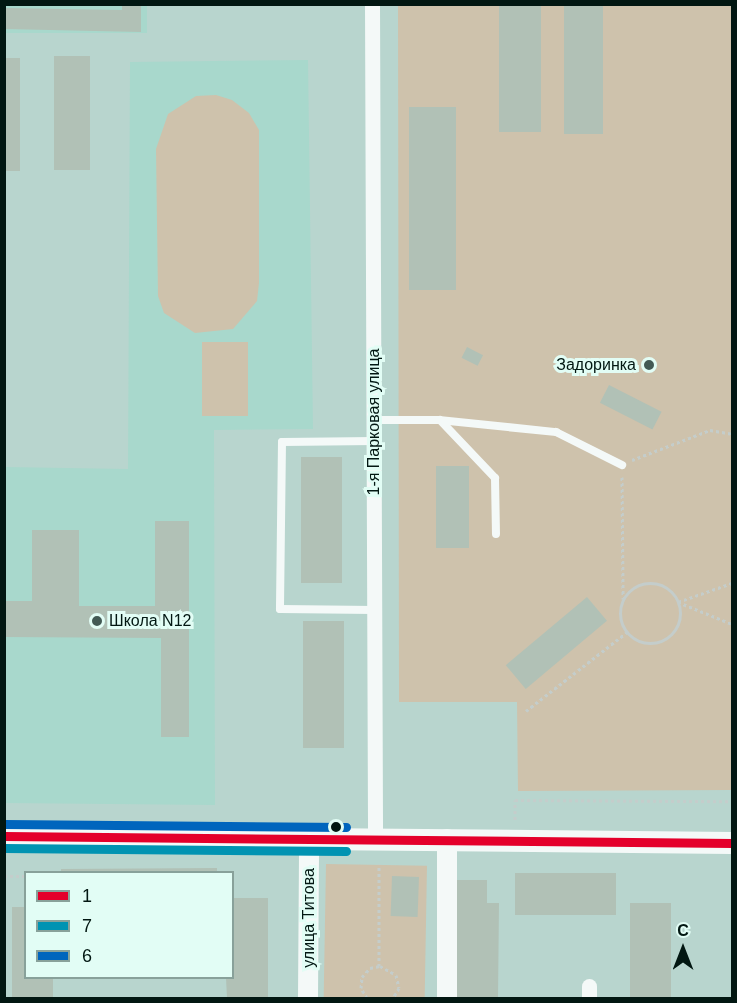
<!DOCTYPE html>
<html>
<head>
<meta charset="utf-8">
<style>
  body { margin:0 }
  #map { position:relative; width:737px; height:1003px; overflow:hidden; background:#b8d5ce; font-family:Arial,sans-serif }
  div>[style] { position:absolute }
  .built>* { inset:0; background:#a8d8cc; transform-origin:0 0 }
  .green>* { inset:0; background:#cec2ac; transform-origin:0 0 }
  .building>* { inset:0; background:#b1c1b6; transform-origin:0 0 }
  .path>* { height:3px; margin-top:-1.5px; transform-origin:0; background:repeating-linear-gradient(90deg,#c4cdcb 0 3px,transparent 0 6px) }
  .path>.ring { margin:-1.5px; padding:0; box-sizing:content-box; background:none; border:3px solid #c4cdcb; border-radius:50% }
  .service>* { height:8px; margin:-4px; padding:0 4px; transform-origin:4px; border-radius:4px; background:#f4f9f8 }
  .minor>* { height:15px; margin:-7.5px; padding:0 7.5px; transform-origin:7.5px; border-radius:7.5px; background:#f4f9f8 }
  .tertiary>* { height:20px; margin:-10px; padding:0 10px; transform-origin:10px; border-radius:10px; background:#f4f9f8 }
  .secondary>* { height:22px; margin:-11px; padding:0 11px; transform-origin:11px; border-radius:11px; background:#f4f9f8 }
  .bus-1>* { height:9px; margin:-4.5px; padding:0 4.5px; transform-origin:4.5px; border-radius:4.5px; background:#e4002b }
  .bus-2>* { height:9px; margin:-4.5px; padding:0 4.5px; transform-origin:4.5px; border-radius:4.5px; background:#0093b2 }
  .bus-3>* { height:9px; margin:-4.5px; padding:0 4.5px; transform-origin:4.5px; border-radius:4.5px; background:#0065bd }
  .dots>* { width:16px; height:16px; translate:-50% -50%; box-sizing:border-box; border:3px solid #e2fdf5; border-radius:50% }
  span { translate:-50% -50%; white-space:nowrap; text-align:center; line-height:1.15; -webkit-text-stroke:6px #e2fdf5; paint-order:stroke }
  .poi-label { font-size:16px; color:#021712 }
  .right { translate:-100% -50%; text-align:right }
  .left { translate:0 -50%; text-align:left }
  .street-label { font-size:16px; color:#021712 }
  .frame { position:absolute; inset:0; border:6px solid #021712; pointer-events:none }
  .legend { position:absolute; left:24px; top:871px; width:210px; height:108px; box-sizing:border-box; background:#e2fdf5; border:2px solid #88a19a; margin:0; padding:8px 10px; list-style:none; font-size:18px; color:#021712 }
  .legend li { display:flex; align-items:center; gap:12px; height:30px }
  .legend b { width:30px; border:2px solid #88a19a }
  .north { position:absolute; left:653px; top:919px; width:60px; height:60px; -webkit-text-stroke:4px #e2fdf5; paint-order:stroke; rotate:0deg; font-size:16px; font-weight:700; line-height:24px; text-align:center; color:#021712 }
  .north::after { content:''; display:block; margin:auto; width:21px; height:27px; background:#021712; clip-path:polygon(50% 0,100% 100%,50% 72%,0 100%) }
</style>
</head>
<body>
<div id="map">
  <div class="built">
    <div style="left:5px;top:5px;width:142px;height:28px"></div>
    <div style="clip-path:polygon(308px 60px,313px 429px,214px 430px,215px 805px,5px 803px,5px 467px,128px 469px,130px 62px)"></div>
  </div>
  <div class="green">
    <div style="clip-path:polygon(398px 5px,732px 5px,732px 790px,518px 791px,517px 702px,399px 702px)"></div>
    <div style="clip-path:polygon(216px 95px,232px 100px,249px 113px,259px 130px,259px 283px,257px 301px,233px 329px,195px 333px,164px 313px,158px 296px,156px 149px,168px 114px,196px 96px)"></div>
    <div style="left:248px;top:342px;width:74px;height:46px;rotate:90deg"></div>
    <div style="left:326px;top:864px;width:101px;height:134px;rotate:1deg"></div>
  </div>
  <div class="building">
    <div style="clip-path:polygon(122px 4px,141px 4px,141px 32px,4px 29px,4px 8px,122px 10px)"></div>
    <div style="left:499px;top:4px;width:42px;height:128px"></div>
    <div style="left:564px;top:4px;width:39px;height:130px"></div>
    <div style="left:54px;top:56px;width:36px;height:114px"></div>
    <div style="left:4px;top:58px;width:16px;height:113px"></div>
    <div style="left:409px;top:107px;width:47px;height:183px"></div>
    <div style="left:467px;top:347px;width:18px;height:12px;rotate:27deg"></div>
    <div style="left:609px;top:385px;width:59px;height:20px;rotate:27deg"></div>
    <div style="left:301px;top:457px;width:41px;height:126px"></div>
    <div style="left:436px;top:466px;width:33px;height:82px"></div>
    <div style="clip-path:polygon(155px 521px,189px 521px,189px 737px,161px 737px,161px 638px,4px 637px,4px 601px,32px 601px,32px 530px,79px 530px,79px 606px,155px 606px)"></div>
    <div style="left:587px;top:597px;width:31px;height:106px;rotate:50deg"></div>
    <div style="left:303px;top:621px;width:41px;height:127px"></div>
    <div style="clip-path:polygon(217px 868px,217px 872px,61px 872px,61px 869px)"></div>
    <div style="left:515px;top:873px;width:101px;height:42px"></div>
    <div style="left:392px;top:876px;width:27px;height:40px;rotate:2deg"></div>
    <div style="clip-path:polygon(457px 880px,487px 880px,487px 903px,499px 903px,498px 998px,457px 998px)"></div>
    <div style="clip-path:polygon(232px 898px,268px 898px,268px 998px,227px 998px,226px 978px,232px 978px)"></div>
    <div style="left:630px;top:903px;width:41px;height:95px"></div>
    <div style="clip-path:polygon(12px 907px,26px 907px,26px 978px,53px 978px,53px 998px,12px 998px)"></div>
  </div>
  <div class="path">
    <div style="left:632px;top:460px;width:84px;rotate:-21deg"></div>
    <div style="left:710px;top:430px;width:22px;rotate:10deg"></div>
    <div style="left:622px;top:477px;width:122px;rotate:89.5deg"></div>
    <div style="left:732px;top:583px;width:57px;rotate:160.6deg"></div>
    <div style="left:678px;top:602px;width:58px;rotate:22.2deg"></div>
    <div class="ring" style="left:620px;top:583px;width:57px;height:57px"></div>
    <div style="left:526px;top:711px;width:128px;rotate:-38deg"></div>
    <div style="left:515px;top:820px;width:20px;rotate:-90deg"></div>
    <div style="left:515px;top:800px;width:217px;rotate:0.3deg"></div>
    <div style="left:4px;top:876px;width:22px"></div>
    <div style="left:379px;top:966px;width:102px;rotate:-90deg"></div>
    <div style="left:367px;top:998px;width:12px;rotate:-121deg"></div>
    <div style="left:361px;top:988px;width:11px;rotate:-85deg"></div>
    <div style="left:362px;top:977px;width:12px;rotate:-48deg"></div>
    <div style="left:370px;top:968px;width:10px;rotate:-11deg"></div>
    <div style="left:380px;top:966px;width:18px;rotate:29deg"></div>
    <div style="left:396px;top:975px;width:13px;rotate:77deg"></div>
    <div style="left:399px;top:988px;width:12px;rotate:121deg"></div>
  </div>
  <div class="service">
    <div style="left:374px;top:420px;width:65px"></div>
    <div style="left:439px;top:420px;width:118px;rotate:5.9deg"></div>
    <div style="left:556px;top:432px;width:74px;rotate:26.6deg"></div>
    <div style="left:440px;top:420px;width:80px;rotate:46.5deg"></div>
    <div style="left:495px;top:478px;width:56px;rotate:89deg"></div>
    <div style="left:374px;top:441px;width:92px;rotate:179.4deg"></div>
    <div style="left:282px;top:442px;width:167px;rotate:90.7deg"></div>
    <div style="left:280px;top:609px;width:94px;rotate:0.6deg"></div>
  </div>
  <div class="minor">
    <div style="left:372px;top:4px;width:835px;rotate:89.79deg"></div>
    <div style="left:589px;top:998px;width:12px;rotate:-90deg"></div>
  </div>
  <div class="tertiary">
    <div style="left:308px;top:998px;width:160px;rotate:-89.6deg"></div>
    <div style="left:447px;top:998px;width:159px;rotate:-90deg"></div>
  </div>
  <div class="secondary">
    <div style="left:4px;top:836px;width:728px;rotate:0.55deg"></div>
  </div>
  <div class="bus-1">
    <div style="left:4px;top:836px;width:728px;rotate:0.55deg"></div>
  </div>
  <div class="bus-2">
    <div style="left:4px;top:848px;width:342px;rotate:0.5deg"></div>
  </div>
  <div class="bus-3">
    <div style="left:4px;top:824px;width:342px;rotate:0.5deg"></div>
  </div>
  <div class="dots">
    <div style="left:649px;top:365px;background:#425a54"></div>
    <div style="left:97px;top:621px;background:#425a54"></div>
    <div style="left:336px;top:827px;background:#021712"></div>
  </div>
  <div class="poi-label">
    <span class="right" style="left:636px;top:365px">Задоринка</span>
    <span class="left" style="left:109px;top:621px">Школа N12</span>
  </div>
  <div class="street-label">
    <span style="left:374px;top:422px;rotate:-90deg">1-я Парковая улица</span>
    <span style="left:309px;top:918px;rotate:-90deg">улица Титова</span>
  </div>
  <div class="frame"></div>
  <ul class="legend">
  <li><b style="height:8px;background:#e4002b"></b>1</li>
  <li><b style="height:8px;background:#0093b2"></b>7</li>
  <li><b style="height:8px;background:#0065bd"></b>6</li>
  </ul>
  <div class="north">С</div>
</div>
</body>
</html>
